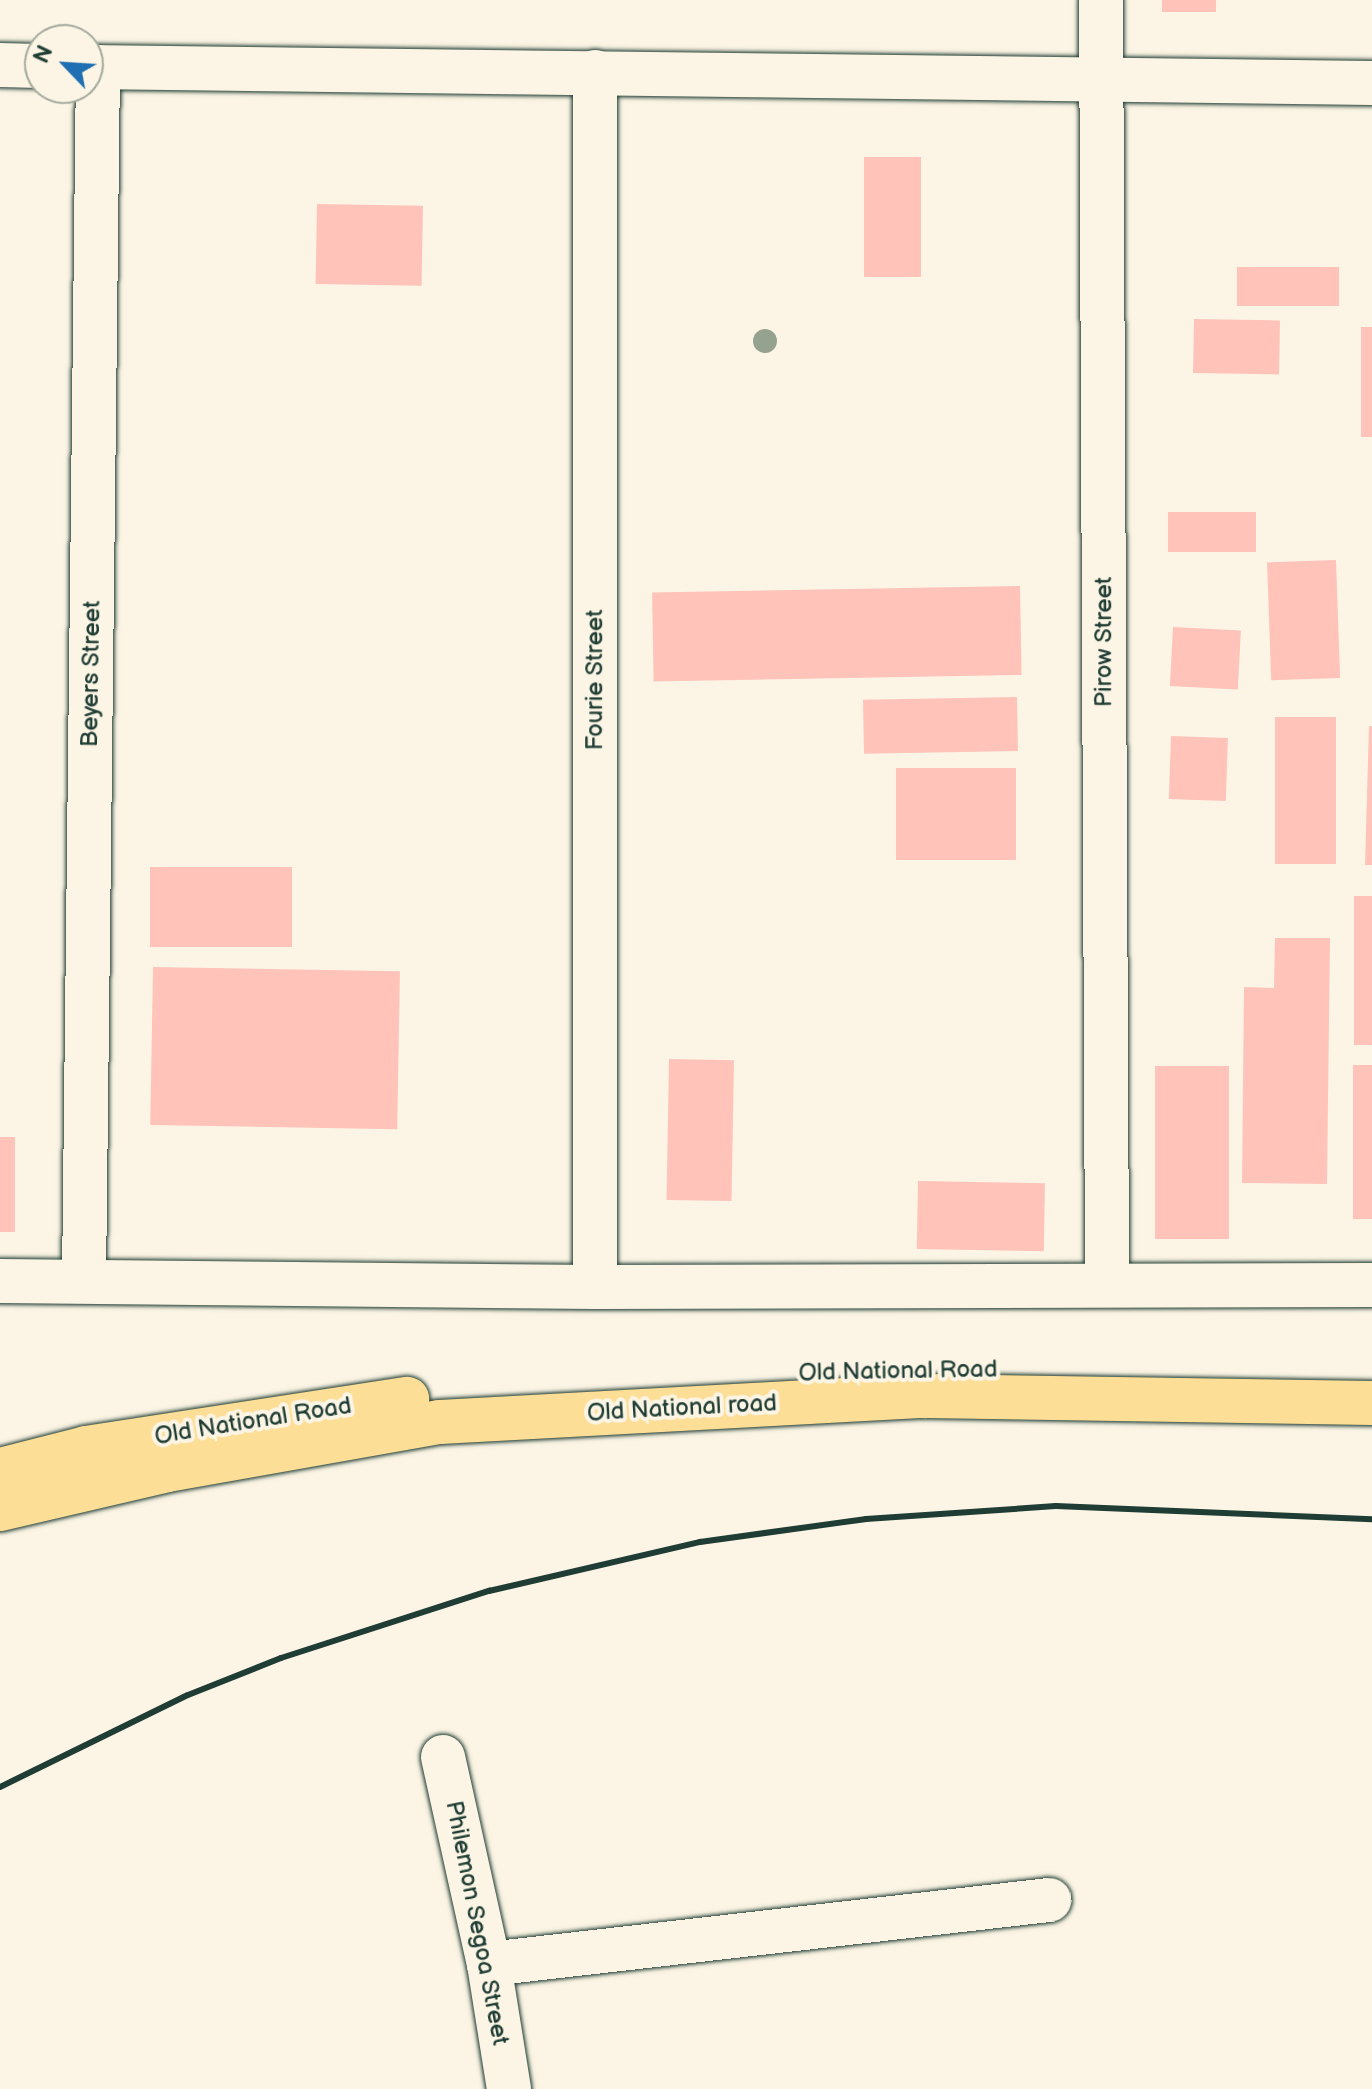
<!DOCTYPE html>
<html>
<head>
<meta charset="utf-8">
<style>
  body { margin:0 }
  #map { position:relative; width:1372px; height:2089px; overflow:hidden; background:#fcf5e5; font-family:"Balsamiq Sans",sans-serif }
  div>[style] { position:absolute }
  .building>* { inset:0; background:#ffc3ba; transform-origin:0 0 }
  .roads { filter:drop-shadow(0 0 2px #1f3d34) drop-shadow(0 0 2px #1f3d34) }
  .minor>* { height:44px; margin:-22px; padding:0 22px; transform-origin:22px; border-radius:22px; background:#fcf5e5 }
  .primary>* { height:44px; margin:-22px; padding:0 22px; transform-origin:22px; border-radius:22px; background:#fdde96 }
  .rail>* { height:6px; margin:-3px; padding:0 3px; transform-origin:3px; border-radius:3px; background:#1f3d34 }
  .trees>* { width:24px; height:24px; margin:-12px; border-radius:50%; background:#94a28f }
  span { translate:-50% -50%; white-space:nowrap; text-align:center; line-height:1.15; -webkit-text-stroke:8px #fcf5e5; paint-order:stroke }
  .street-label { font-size:24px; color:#1f3d34 }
  .north { position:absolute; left:24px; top:24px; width:80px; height:80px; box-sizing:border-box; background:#fcf5e5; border:2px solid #a4ab9e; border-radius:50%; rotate:295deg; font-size:22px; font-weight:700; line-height:32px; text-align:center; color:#1f3d34 }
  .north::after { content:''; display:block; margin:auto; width:28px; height:36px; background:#1f6fb2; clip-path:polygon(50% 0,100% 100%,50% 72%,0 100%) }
</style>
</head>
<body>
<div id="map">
  <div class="building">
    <div style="left:1162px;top:0;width:54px;height:12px"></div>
    <div style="left:921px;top:157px;width:120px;height:57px;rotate:90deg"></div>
    <div style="left:317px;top:204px;width:106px;height:80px;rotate:1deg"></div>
    <div style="left:1339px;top:267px;width:39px;height:102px;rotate:90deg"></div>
    <div style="left:1194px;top:319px;width:86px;height:54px;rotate:1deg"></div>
    <div style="left:1361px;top:327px;width:11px;height:110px"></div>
    <div style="left:1256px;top:512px;width:40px;height:88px;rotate:90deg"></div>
    <div style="left:1336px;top:560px;width:118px;height:69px;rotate:88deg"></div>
    <div style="left:1020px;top:586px;width:89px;height:368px;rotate:89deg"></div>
    <div style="left:1173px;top:627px;width:68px;height:59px;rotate:3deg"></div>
    <div style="left:1017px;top:697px;width:54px;height:154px;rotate:89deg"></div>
    <div style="left:1275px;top:717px;width:61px;height:147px"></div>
    <div style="clip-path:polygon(1369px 726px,1372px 726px,1372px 865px,1365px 865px)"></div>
    <div style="left:1171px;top:736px;width:57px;height:63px;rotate:2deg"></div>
    <div style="left:1016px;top:768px;width:92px;height:120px;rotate:90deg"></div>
    <div style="left:150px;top:867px;width:142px;height:80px"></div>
    <div style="left:1354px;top:896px;width:18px;height:149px"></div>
    <div style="clip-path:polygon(1275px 938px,1330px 938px,1327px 1184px,1242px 1183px,1244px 987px,1274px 988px)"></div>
    <div style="left:153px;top:967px;width:247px;height:158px;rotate:1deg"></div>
    <div style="left:669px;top:1059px;width:65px;height:141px;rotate:1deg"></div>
    <div style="left:1353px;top:1065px;width:19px;height:154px"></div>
    <div style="left:1155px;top:1066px;width:74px;height:173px"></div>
    <div style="left:0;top:1137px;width:15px;height:95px"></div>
    <div style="left:918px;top:1181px;width:127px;height:68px;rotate:1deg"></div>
  </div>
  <div class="roads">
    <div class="minor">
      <div style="left:1101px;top:0;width:1285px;rotate:89.73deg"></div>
      <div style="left:0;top:65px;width:40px;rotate:1.4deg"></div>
      <div style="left:88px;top:67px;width:1284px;rotate:0.71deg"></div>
      <div style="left:595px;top:72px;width:1215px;rotate:90deg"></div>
      <div style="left:0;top:1281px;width:595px;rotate:0.58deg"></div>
      <div style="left:595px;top:1287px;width:777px;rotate:-0.15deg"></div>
      <div style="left:84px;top:1281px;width:1214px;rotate:-89.34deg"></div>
      <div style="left:443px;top:1757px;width:212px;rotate:77.5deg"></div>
      <div style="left:489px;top:1964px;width:127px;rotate:80.9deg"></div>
      <div style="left:489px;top:1964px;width:564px;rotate:-6.52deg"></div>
    </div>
    <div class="primary">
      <div style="left:0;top:1470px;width:89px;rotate:-14.3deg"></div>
      <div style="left:86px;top:1448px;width:325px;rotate:-8.7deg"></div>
      <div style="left:0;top:1509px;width:171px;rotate:-13.1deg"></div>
      <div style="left:167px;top:1470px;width:277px;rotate:-10deg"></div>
      <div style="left:440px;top:1422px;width:480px;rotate:-3.1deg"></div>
      <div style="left:919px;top:1396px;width:453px;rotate:0.9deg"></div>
    </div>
  </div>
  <div class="rail">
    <div style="left:0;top:1787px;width:209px;rotate:-26.1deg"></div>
    <div style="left:188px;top:1695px;width:100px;rotate:-21.7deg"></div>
    <div style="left:281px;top:1658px;width:219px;rotate:-17.9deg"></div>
    <div style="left:489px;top:1591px;width:217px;rotate:-13.1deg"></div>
    <div style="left:700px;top:1542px;width:168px;rotate:-7.9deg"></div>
    <div style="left:866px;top:1519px;width:190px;rotate:-3.9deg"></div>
    <div style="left:1056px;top:1506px;width:316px;rotate:2.4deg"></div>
  </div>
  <div class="trees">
    <div style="left:765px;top:341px"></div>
  </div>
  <div class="street-label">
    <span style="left:1104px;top:642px;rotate:-90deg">Pirow Street</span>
    <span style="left:91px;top:674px;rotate:-89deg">Beyers Street</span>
    <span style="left:595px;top:680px;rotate:-90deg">Fourie Street</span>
    <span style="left:898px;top:1371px;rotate:-1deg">Old National Road</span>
    <span style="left:682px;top:1408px;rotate:-3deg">Old National road</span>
    <span style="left:253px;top:1421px;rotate:-9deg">Old National Road</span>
    <span style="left:477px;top:1923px;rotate:79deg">Philemon Segoa Street</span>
  </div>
  <div class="north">N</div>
</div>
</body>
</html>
